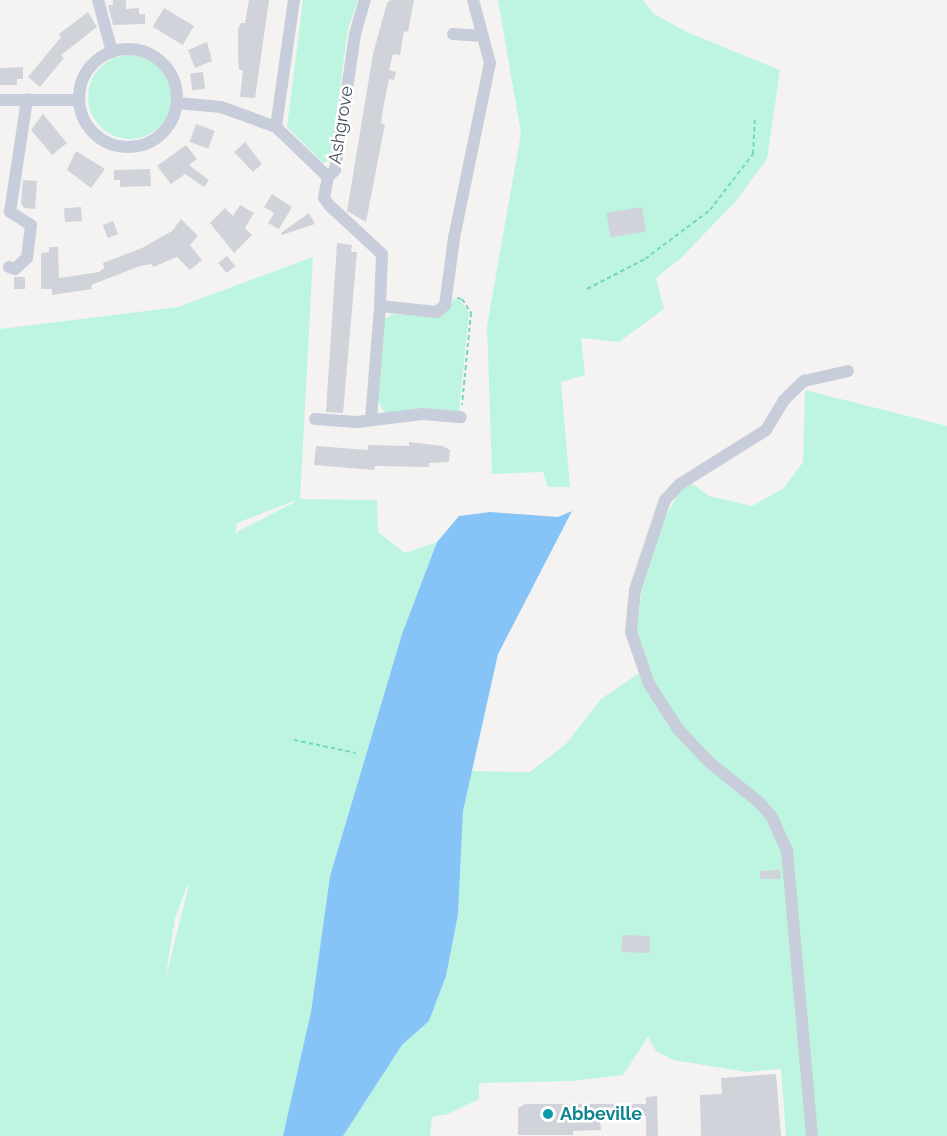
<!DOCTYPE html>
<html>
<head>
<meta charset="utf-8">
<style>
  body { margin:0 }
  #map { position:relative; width:947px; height:1136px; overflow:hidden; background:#f5f3f2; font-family:Raleway,sans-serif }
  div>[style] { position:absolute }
  .green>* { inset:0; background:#bef5e1 }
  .round { border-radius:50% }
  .water>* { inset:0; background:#86c3f7 }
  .building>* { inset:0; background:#d1d3da; transform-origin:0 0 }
  .path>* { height:2px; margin-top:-1px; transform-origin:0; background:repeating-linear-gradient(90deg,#71d8bf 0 4.5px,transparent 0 7.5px) }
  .minor>* { height:12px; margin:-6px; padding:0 6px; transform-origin:6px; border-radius:6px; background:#c8cddb }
  .minor>.ring { margin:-6px; padding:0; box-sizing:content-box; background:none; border:12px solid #c8cddb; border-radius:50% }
  .dots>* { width:16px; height:16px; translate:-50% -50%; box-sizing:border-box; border:3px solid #fff; border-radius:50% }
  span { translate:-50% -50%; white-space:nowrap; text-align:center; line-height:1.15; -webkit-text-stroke:5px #fff; paint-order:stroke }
  .street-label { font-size:18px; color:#474f62 }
  .culture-label { font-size:18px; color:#0d838f; font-weight:700 }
  .left { translate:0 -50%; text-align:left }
</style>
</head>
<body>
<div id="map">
  <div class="green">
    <div style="clip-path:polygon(303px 0,358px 0,348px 29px,330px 160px,323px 163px,287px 127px)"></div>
    <div style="clip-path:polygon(498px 0,643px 0,654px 14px,689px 33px,780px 70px,767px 159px,736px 201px,681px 258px,656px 278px,664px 309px,619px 342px,581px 338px,585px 375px,561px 382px,570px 487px,548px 487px,543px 472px,492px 474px,487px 326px,521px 133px)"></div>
    <div class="round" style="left:88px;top:55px;width:84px;height:84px"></div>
    <div style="clip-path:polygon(evenodd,313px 257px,300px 499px,377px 500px,378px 532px,405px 553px,437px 542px,402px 634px,330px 876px,311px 1012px,287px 1136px,0 1136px,0 329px,178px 307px,313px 257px,294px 501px,295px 502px,235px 533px,237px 523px,294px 501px,313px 257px,188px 884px,189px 884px,165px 981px,175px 918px,188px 884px)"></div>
    <div style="clip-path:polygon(453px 299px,461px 301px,469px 313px,459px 412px,384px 412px,378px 401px,384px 320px,392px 314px,437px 317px,450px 309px)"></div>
    <div style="clip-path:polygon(805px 390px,947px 426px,947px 1136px,786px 1136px,781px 1069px,746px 1072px,673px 1060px,656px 1051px,648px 1037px,623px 1075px,572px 1081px,479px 1083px,479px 1099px,448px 1114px,432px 1117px,430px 1136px,343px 1136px,402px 1045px,429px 1021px,446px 976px,458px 915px,463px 811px,471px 771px,530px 772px,566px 744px,601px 699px,645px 669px,636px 638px,643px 579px,657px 532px,686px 479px,709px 496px,752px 506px,784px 488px,803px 462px)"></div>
  </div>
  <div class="water">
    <div style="clip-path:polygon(572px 511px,498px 654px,463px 811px,458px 915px,446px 976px,429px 1021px,402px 1045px,343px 1136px,283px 1136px,311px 1012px,330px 876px,402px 634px,437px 542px,459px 516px,490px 512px,558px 517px)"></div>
  </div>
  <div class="building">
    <div style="clip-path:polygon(113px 0,126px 0,126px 9px,139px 8px,139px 14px,145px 14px,145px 24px,113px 25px,108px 5px,113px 5px)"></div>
    <div style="clip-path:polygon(249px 0,269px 0,255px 98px,240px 97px,243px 70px,239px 70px,238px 58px,238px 29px,241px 23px,245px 23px)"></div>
    <div style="clip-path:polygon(391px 0,414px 0,408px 32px,404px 31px,400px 55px,393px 54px,389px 70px,396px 72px,394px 80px,389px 79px,383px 109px,381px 124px,385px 124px,366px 222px,347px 211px,373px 54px,387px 3px)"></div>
    <div style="left:164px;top:8px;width:35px;height:22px;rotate:31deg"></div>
    <div style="clip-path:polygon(88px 12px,97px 27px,61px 55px,64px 58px,40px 87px,28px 77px,61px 37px,59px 34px)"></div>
    <div style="clip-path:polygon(207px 42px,212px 61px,195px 68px,188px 50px)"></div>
    <div style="clip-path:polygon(23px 67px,23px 79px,17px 79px,17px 85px,0 85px,0 68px)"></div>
    <div style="left:203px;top:72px;width:17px;height:13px;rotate:83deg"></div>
    <div style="clip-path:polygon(43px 114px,67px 143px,52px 155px,31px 130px)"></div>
    <div style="left:196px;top:124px;width:20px;height:19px;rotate:20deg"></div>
    <div style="clip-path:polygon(245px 142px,262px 164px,253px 172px,234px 152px)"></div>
    <div style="clip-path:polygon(186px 145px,197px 159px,189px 165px,209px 180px,204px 187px,185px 174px,171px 184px,157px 166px)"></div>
    <div style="clip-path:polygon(76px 151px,105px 169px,91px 188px,67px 170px)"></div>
    <div style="clip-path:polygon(150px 169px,151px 186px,120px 187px,120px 180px,114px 180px,114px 170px)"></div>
    <div style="clip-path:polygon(23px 180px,37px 181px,35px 209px,24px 208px,21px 203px)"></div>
    <div style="clip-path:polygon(272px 194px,292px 207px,279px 229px,268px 223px,274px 213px,264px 207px)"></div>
    <div style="clip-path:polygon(240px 205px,254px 213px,245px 228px,252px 235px,234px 253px,210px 223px,225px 208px,233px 216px)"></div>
    <div style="left:81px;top:207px;width:14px;height:17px;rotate:86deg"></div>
    <div style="left:642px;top:207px;width:25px;height:36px;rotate:81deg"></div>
    <div style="clip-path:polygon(309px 213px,315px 224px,282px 235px,281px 233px)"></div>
    <div style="clip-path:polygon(181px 219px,198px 236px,190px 245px,202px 260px,190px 270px,177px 257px,153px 267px,152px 264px,140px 266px,91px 285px,92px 289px,52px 295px,52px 289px,41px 289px,41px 253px,49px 252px,49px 247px,58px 247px,59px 278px,99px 272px,104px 268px,103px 263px,142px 248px,172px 231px)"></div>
    <div style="left:113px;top:221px;width:14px;height:11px;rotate:69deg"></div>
    <div style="clip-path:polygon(337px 243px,352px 245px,351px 252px,357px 252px,343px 413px,326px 412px)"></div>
    <div style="left:227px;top:256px;width:13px;height:11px;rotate:51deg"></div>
    <div style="left:14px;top:277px;width:11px;height:12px"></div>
    <div style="clip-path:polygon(409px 442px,443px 446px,450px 450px,449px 462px,429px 463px,429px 467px,375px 466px,374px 470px,314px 465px,316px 446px,368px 450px,368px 445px,409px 446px)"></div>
    <div style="clip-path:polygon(780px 870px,781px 879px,760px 879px,760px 871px)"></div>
    <div style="left:622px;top:935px;width:28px;height:17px;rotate:2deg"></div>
    <div style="clip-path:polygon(776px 1074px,781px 1136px,701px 1136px,700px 1095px,722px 1094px,721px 1078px)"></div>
    <div style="clip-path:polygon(657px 1096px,658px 1136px,646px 1136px,646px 1116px,600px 1117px,601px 1130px,573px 1131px,573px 1135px,518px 1135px,518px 1108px,525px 1104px,646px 1104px,646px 1097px)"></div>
  </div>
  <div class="path">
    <div style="left:587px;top:289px;width:65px;rotate:-27.3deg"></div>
    <div style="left:645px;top:259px;width:81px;rotate:-37deg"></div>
    <div style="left:710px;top:210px;width:71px;rotate:-52.5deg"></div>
    <div style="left:753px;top:154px;width:35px;rotate:-87deg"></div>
    <div style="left:457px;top:298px;width:5px;rotate:11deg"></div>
    <div style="left:462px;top:299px;width:17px;rotate:57deg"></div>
    <div style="left:471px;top:313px;width:92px;rotate:95.6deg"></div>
    <div style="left:294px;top:740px;width:63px;rotate:11.8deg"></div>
  </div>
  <div class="minor">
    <div style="left:98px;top:0;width:54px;rotate:74.9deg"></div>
    <div style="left:294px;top:0;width:128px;rotate:98.1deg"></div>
    <div style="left:276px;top:127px;width:72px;rotate:43.9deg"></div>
    <div style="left:328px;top:177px;width:10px;rotate:-45deg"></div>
    <div style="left:335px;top:170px;width:137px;rotate:-81.6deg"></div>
    <div style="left:355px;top:34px;width:35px;rotate:-74deg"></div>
    <div style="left:453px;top:34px;width:29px;rotate:4deg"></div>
    <div class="ring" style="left:79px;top:49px;width:86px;height:86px"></div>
    <div style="left:0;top:100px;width:79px"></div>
    <div style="left:177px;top:103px;width:44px;rotate:5.2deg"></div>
    <div style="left:221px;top:107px;width:59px;rotate:20deg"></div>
    <div style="left:328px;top:177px;width:21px;rotate:101deg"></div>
    <div style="left:324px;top:198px;width:9px;rotate:54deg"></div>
    <div style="left:329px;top:205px;width:72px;rotate:42.8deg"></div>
    <div style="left:382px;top:254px;width:52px;rotate:92.2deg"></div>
    <div style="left:9px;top:267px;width:6px;rotate:18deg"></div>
    <div style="left:15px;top:269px;width:16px;rotate:-43deg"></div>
    <div style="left:27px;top:258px;width:33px;rotate:-83deg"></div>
    <div style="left:31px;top:225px;width:25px;rotate:-148deg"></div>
    <div style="left:10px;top:212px;width:114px;rotate:-81.4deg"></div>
    <div style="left:315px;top:419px;width:42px;rotate:4.1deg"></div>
    <div style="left:357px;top:422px;width:66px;rotate:-6.9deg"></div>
    <div style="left:423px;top:414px;width:38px;rotate:5deg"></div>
    <div style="left:371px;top:419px;width:113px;rotate:-85.4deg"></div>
    <div style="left:380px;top:306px;width:57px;rotate:6deg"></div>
    <div style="left:437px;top:312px;width:11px;rotate:-41deg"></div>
    <div style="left:445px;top:305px;width:68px;rotate:-82.3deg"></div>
    <div style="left:454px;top:238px;width:179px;rotate:-78.4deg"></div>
    <div style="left:490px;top:63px;width:65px;rotate:-105.1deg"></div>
    <div style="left:812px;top:1136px;width:286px;rotate:-95deg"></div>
    <div style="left:787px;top:851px;width:37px;rotate:-114deg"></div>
    <div style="left:772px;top:817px;width:18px;rotate:-131deg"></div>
    <div style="left:760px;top:803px;width:65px;rotate:-141.2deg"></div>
    <div style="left:709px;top:762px;width:45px;rotate:-133.2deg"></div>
    <div style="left:678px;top:729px;width:54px;rotate:-122.8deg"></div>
    <div style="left:649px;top:684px;width:55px;rotate:-109.1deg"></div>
    <div style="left:631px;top:632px;width:42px;rotate:-84.6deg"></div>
    <div style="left:635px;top:590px;width:95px;rotate:-71.6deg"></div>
    <div style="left:665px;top:500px;width:22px;rotate:-47deg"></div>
    <div style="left:680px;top:484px;width:102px;rotate:-32.1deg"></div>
    <div style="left:766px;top:430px;width:35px;rotate:-59deg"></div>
    <div style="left:784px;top:400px;width:28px;rotate:-44deg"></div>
    <div style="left:804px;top:381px;width:45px;rotate:-12.8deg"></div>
  </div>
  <div class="dots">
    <div style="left:548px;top:1114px;background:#0f9aa8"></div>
  </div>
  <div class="street-label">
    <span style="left:341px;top:125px;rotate:-81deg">Ashgrove</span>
  </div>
  <div class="culture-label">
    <span class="left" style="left:560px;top:1114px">Abbeville</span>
  </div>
</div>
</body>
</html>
